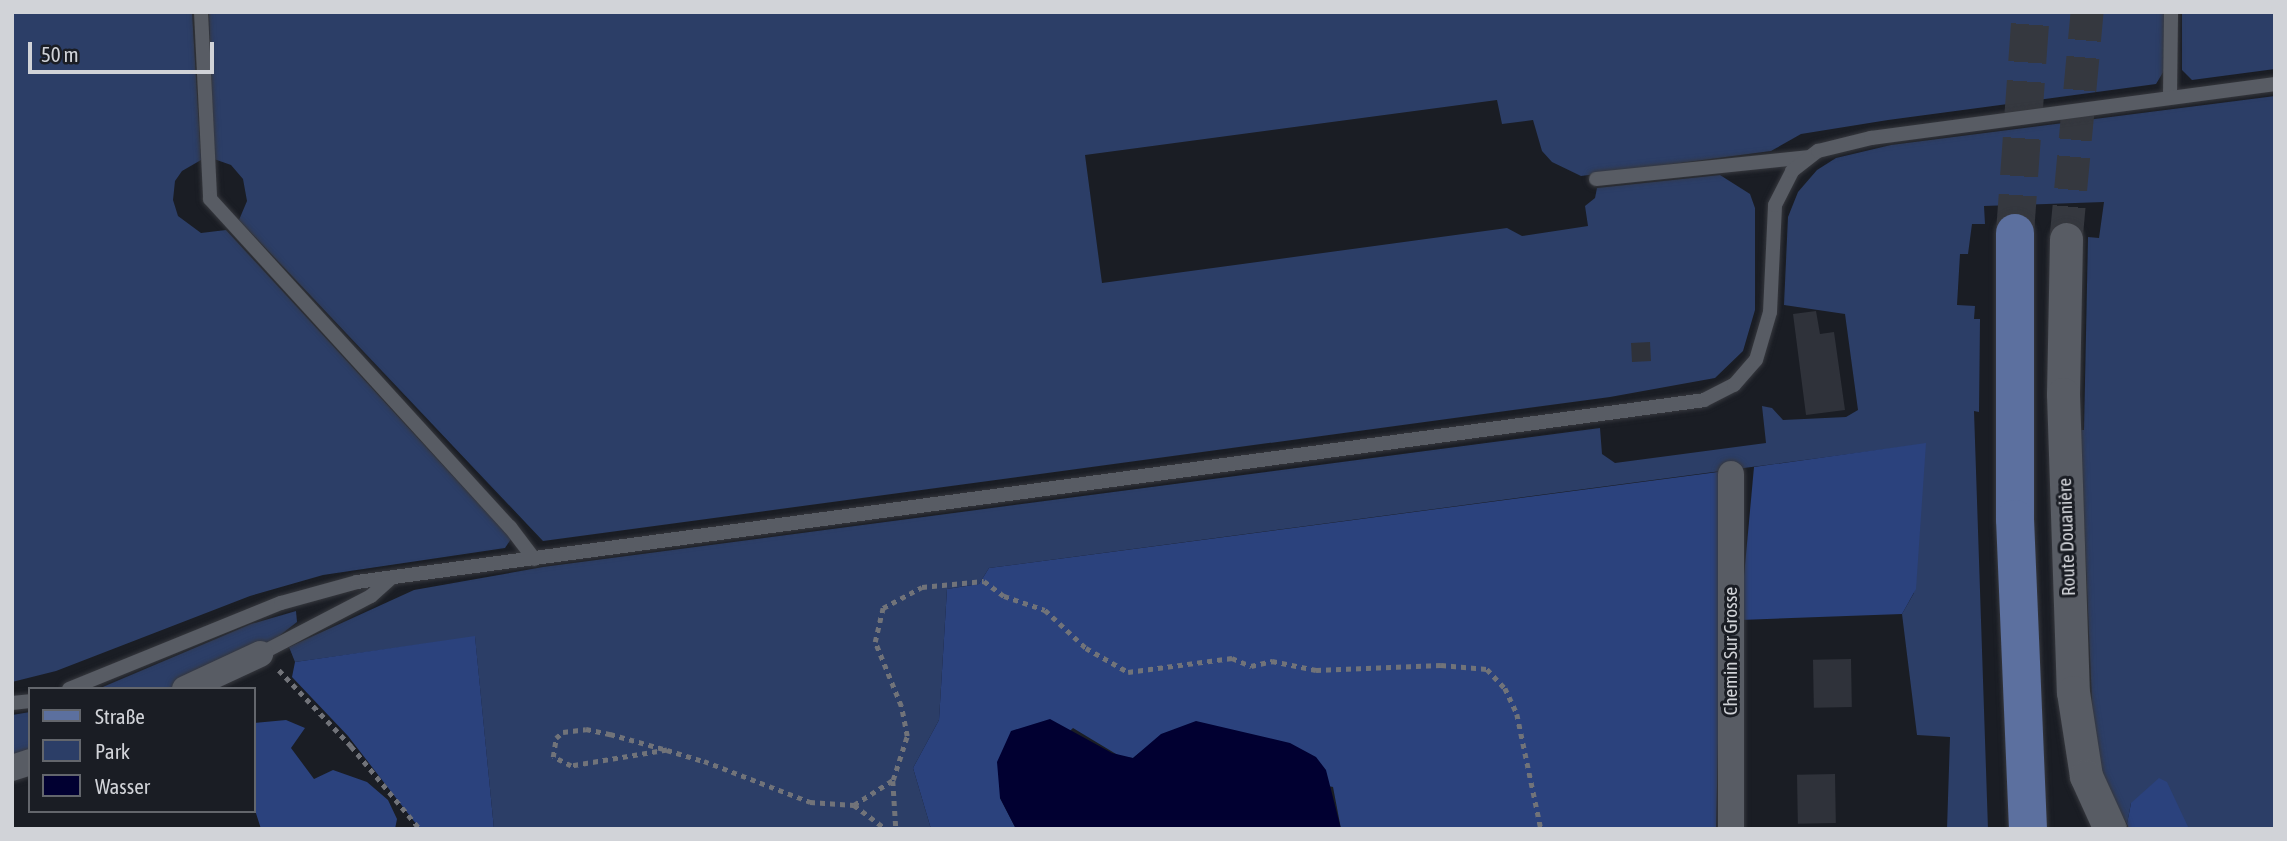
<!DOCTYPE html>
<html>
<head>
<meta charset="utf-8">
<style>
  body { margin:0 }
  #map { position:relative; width:2287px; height:841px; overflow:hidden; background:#1a1d24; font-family:"Asap Condensed",sans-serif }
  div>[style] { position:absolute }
  .green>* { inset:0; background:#2c3e67 }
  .forest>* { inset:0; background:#2b427d }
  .water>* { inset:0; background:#010031 }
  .building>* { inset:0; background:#2f323a; transform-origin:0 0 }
  .tertiary-tunnel>* { height:33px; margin-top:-16.5px; transform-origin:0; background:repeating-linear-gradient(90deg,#35383f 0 33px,transparent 0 50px) }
  .primary-tunnel>* { height:38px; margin-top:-19px; transform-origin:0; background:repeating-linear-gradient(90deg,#35383f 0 38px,transparent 0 57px) }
  .path>* { height:4.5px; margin-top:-2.25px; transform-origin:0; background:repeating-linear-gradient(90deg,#717379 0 5px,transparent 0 10px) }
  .roads { filter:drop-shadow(0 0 2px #36383e) drop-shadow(0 0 2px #36383e) }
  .service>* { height:14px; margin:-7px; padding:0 7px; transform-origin:7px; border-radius:7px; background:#585c64 }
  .minor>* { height:26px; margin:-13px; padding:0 13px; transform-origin:13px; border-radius:13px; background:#585c64 }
  .tertiary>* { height:33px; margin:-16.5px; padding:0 16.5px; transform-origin:16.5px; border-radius:16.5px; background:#585c64 }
  .primary>* { height:38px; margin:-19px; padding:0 19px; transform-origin:19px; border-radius:19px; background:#5c709f }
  span { translate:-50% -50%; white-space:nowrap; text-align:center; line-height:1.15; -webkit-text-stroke:6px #1a1d24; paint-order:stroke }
  .street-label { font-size:19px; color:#d1d3d8 }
  .frame { position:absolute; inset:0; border:14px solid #d1d3d8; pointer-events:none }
  .legend { position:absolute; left:28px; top:687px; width:228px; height:126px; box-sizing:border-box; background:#1a1d24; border:2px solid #63666c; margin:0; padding:9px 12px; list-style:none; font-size:21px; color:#d1d3d8 }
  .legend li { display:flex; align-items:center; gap:14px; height:35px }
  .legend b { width:35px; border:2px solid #63666c }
  .scale { position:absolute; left:28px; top:42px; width:186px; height:32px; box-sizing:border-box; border:4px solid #d1d3d8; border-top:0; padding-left:9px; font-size:21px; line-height:24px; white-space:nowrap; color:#d1d3d8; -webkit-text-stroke:5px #1a1d24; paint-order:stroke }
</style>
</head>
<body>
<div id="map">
  <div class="green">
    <div style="clip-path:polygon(12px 12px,192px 12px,201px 160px,182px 171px,175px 181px,173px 200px,178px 216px,201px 233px,226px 230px,511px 539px,505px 548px,323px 575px,250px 596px,56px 671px,12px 682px)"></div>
    <div style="clip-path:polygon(209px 12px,2167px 12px,2165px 69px,2156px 84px,1888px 120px,1801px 134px,1771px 151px,1581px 176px,1552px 162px,1542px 151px,1533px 120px,1502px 124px,1497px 100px,1085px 155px,1102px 283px,1507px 228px,1522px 236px,1588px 226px,1585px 206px,1595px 198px,1597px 188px,1720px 175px,1750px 194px,1755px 208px,1755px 310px,1743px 351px,1715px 378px,1610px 397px,543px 541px,239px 220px,247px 201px,243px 179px,231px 165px,214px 159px)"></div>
    <div style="clip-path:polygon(2182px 12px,2275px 12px,2275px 69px,2192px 80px,2182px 70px)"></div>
    <div style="clip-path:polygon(2275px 96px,2275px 829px,2189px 829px,2131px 803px,2127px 824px,2106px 786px,2094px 746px,2080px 430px,2084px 430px,2088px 237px,2099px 238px,2104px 202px,1984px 206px,1985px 224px,1972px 224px,1968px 254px,1960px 254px,1957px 305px,1975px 306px,1974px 319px,1980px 319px,1979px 412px,1974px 411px,1988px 829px,1947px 829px,1950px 737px,1917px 735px,1902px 614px,1914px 593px,1925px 444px,989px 568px,979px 584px,947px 589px,939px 720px,913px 768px,931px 829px,494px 829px,475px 637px,295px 662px,289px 647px,414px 590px,543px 567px,1600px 428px,1602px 454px,1615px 463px,1766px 443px,1762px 406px,1772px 408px,1783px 420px,1846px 417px,1858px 410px,1845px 314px,1784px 305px,1788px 217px,1798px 192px,1817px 170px,1836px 158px,1891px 145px)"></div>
    <div style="clip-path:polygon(296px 611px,297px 622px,274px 640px,168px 689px,98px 689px,251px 624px)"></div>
    <div style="clip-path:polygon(30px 712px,30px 752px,12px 760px,12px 715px)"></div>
  </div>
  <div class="forest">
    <div style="clip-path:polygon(1926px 443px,1916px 589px,1902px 614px,1740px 620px,1754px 467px)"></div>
    <div style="clip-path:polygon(1718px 472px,1721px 614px,1716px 829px,1341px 829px,1333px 787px,1143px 750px,1133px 758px,1121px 757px,1073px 728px,1000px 798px,1016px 829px,931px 829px,913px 768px,939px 720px,947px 589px,979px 584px,989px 568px)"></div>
    <div style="clip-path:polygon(475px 636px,494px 829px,420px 829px,348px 736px,292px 677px,295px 662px)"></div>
    <div style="clip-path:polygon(286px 720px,305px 728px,291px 748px,314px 779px,333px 770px,367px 782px,388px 800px,397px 819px,395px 829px,261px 829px,254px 807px,254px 723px)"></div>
    <div style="clip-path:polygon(2159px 778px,2167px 782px,2189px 829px,2129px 829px,2127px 824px,2131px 803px)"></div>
  </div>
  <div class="water">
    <div style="clip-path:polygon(1050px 719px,1112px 753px,1133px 758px,1161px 734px,1196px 721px,1290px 743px,1316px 757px,1326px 770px,1341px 829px,1016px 829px,1000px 798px,997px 762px,1011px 731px)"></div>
  </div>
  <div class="building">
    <div style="clip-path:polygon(1816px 311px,1820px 334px,1834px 332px,1845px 410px,1806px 415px,1793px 314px)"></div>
    <div style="left:1650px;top:342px;width:19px;height:19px;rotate:87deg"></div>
    <div style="left:1851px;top:659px;width:48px;height:38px;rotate:89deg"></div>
    <div style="left:1835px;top:774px;width:49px;height:38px;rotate:89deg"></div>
  </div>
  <div class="tertiary-tunnel">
    <div style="left:2066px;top:239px;width:228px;rotate:-84.7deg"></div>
  </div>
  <div class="primary-tunnel">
    <div style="left:2015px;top:233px;width:222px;rotate:-85.9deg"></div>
  </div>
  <div class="path">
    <div style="left:279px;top:670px;width:105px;rotate:46.5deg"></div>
    <div style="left:351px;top:746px;width:108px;rotate:50.3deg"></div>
    <div style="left:667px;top:750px;width:97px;rotate:170.5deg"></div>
    <div style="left:571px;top:766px;width:20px;rotate:-153deg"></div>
    <div style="left:553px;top:757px;width:19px;rotate:-81deg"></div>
    <div style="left:556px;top:738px;width:9px;rotate:-41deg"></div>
    <div style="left:563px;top:732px;width:23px;rotate:-7deg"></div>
    <div style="left:586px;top:729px;width:25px;rotate:12deg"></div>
    <div style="left:610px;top:734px;width:59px;rotate:15.7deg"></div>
    <div style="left:667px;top:750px;width:39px;rotate:17deg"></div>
    <div style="left:704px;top:761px;width:114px;rotate:21.1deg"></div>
    <div style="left:810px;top:802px;width:44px;rotate:3.9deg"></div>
    <div style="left:854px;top:805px;width:40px;rotate:37deg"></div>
    <div style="left:893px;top:781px;width:48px;rotate:86.4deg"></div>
    <div style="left:854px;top:805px;width:46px;rotate:-32.7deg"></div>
    <div style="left:893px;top:780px;width:46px;rotate:-72.3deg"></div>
    <div style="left:907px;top:736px;width:31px;rotate:-101deg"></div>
    <div style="left:901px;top:706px;width:69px;rotate:-112.1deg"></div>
    <div style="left:875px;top:642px;width:35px;rotate:-77deg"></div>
    <div style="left:883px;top:608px;width:44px;rotate:-28.3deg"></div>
    <div style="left:922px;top:587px;width:62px;rotate:-5.5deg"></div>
    <div style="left:984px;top:581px;width:25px;rotate:37deg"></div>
    <div style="left:1004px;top:596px;width:43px;rotate:18.9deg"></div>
    <div style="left:1045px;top:610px;width:56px;rotate:42.8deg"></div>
    <div style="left:1086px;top:648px;width:48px;rotate:29.7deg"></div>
    <div style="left:1128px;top:672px;width:105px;rotate:-7.7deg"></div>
    <div style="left:1232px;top:658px;width:21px;rotate:23deg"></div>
    <div style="left:1251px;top:666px;width:22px;rotate:-13deg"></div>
    <div style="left:1272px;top:661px;width:45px;rotate:11.6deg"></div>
    <div style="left:1316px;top:670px;width:125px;rotate:-2.3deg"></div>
    <div style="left:1441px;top:665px;width:46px;rotate:5deg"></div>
    <div style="left:1487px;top:669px;width:26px;rotate:47deg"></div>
    <div style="left:1505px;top:688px;width:29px;rotate:65deg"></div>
    <div style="left:1517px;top:714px;width:117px;rotate:78.2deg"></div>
  </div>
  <div class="roads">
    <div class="service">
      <div style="left:201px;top:12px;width:187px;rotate:87.2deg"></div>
      <div style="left:210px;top:199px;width:445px;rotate:47.6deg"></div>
      <div style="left:510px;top:527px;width:40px;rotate:53deg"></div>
      <div style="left:2170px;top:97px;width:85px;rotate:-89.3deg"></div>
      <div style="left:1596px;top:179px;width:213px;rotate:-5.9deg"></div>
      <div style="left:260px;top:654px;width:125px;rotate:-27.6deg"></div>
      <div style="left:371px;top:596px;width:27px;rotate:-42deg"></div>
      <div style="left:69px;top:689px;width:229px;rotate:-22.1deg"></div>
      <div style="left:281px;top:603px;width:79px;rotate:-15.4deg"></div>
      <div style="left:357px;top:582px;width:1359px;rotate:-7.69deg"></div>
      <div style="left:1704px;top:400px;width:34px;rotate:-27deg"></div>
      <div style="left:1734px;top:385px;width:33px;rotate:-49deg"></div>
      <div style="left:1756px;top:360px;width:50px;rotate:-73.7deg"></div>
      <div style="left:1770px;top:312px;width:107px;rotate:-87.3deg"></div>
      <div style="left:1775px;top:205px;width:38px;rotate:-63deg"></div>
      <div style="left:1792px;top:171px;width:33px;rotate:-38deg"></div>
      <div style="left:1818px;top:151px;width:55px;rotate:-13.8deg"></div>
      <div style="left:1871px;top:138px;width:408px;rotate:-7.6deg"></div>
      <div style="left:12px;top:703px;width:18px;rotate:-6deg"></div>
    </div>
    <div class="minor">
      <div style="left:185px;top:689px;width:83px;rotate:-25deg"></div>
      <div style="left:12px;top:768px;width:19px;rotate:-18deg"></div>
      <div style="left:1731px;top:829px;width:355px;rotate:-90deg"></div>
    </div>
    <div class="tertiary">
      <div style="left:2066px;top:239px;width:155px;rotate:91.1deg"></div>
      <div style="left:2063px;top:394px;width:298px;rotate:88.1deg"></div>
      <div style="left:2073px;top:692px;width:85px;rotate:81.2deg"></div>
      <div style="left:2086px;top:776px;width:58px;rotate:65.6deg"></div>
    </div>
    <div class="primary">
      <div style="left:2015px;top:233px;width:286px;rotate:90deg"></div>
      <div style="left:2015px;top:519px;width:310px;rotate:87.6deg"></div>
    </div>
  </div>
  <div class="street-label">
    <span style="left:2067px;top:537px;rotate:-92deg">Route Douanière</span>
    <span style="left:1731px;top:651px;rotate:-90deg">Chemin Sur Grosse</span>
  </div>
  <div class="frame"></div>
  <ul class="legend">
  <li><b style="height:9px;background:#5c709f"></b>Straße</li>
  <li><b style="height:19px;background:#2c3e67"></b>Park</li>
  <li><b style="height:19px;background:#010031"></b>Wasser</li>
  </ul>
  <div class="scale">50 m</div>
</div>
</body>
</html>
